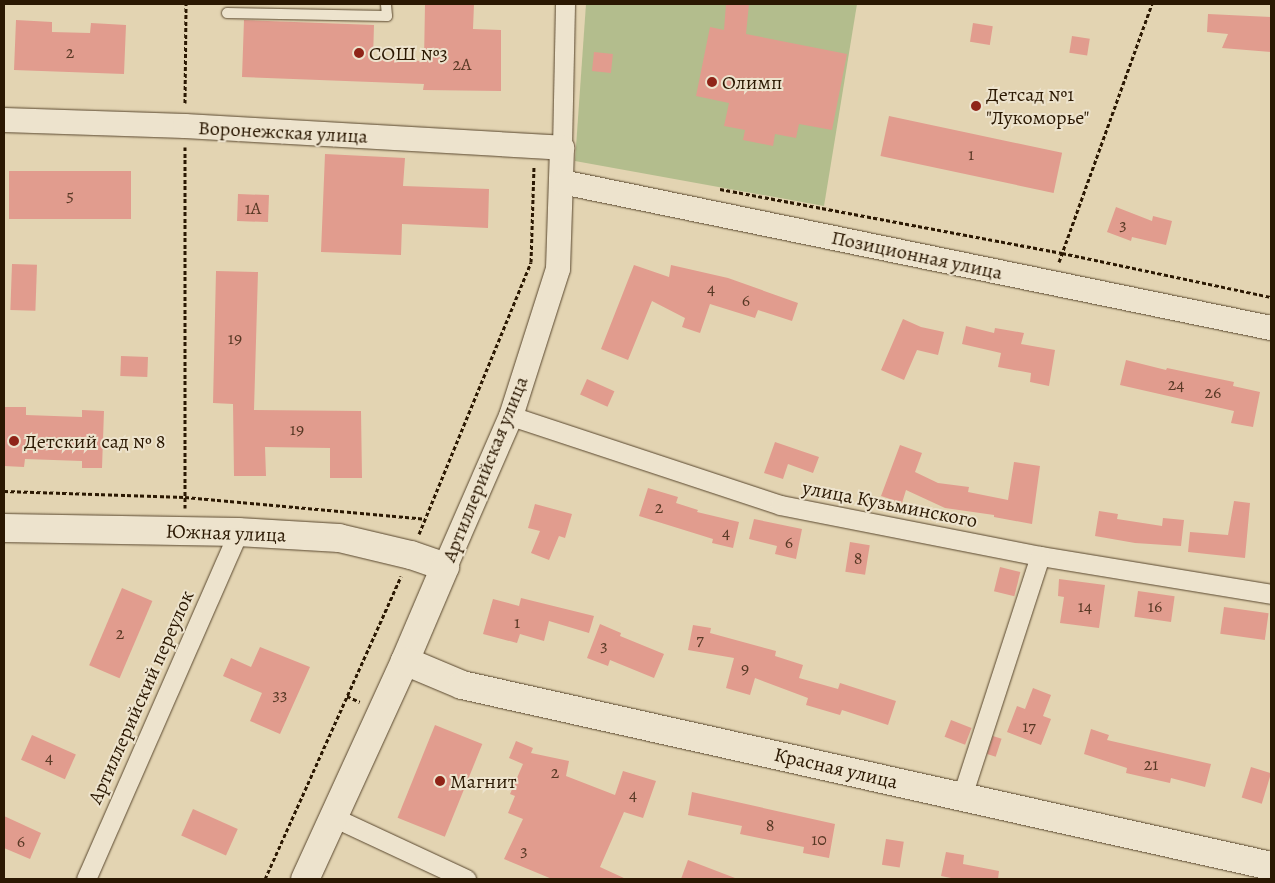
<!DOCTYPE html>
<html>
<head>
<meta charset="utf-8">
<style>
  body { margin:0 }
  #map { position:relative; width:1275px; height:883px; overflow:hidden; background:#e3d4b2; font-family:Alegreya,serif }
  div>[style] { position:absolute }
  .green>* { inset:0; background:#b3bd8d }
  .building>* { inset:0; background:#e19c8e; transform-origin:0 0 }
  .path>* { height:3px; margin-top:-1.5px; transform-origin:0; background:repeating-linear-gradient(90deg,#2b1802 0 4px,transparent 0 6.5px) }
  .roads { filter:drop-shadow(0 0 1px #59472e) drop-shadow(0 0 1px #59472e) }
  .service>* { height:10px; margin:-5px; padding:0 5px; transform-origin:5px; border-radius:5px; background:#ede3cd }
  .minor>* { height:19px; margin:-9.5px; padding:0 9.5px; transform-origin:9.5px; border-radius:9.5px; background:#ede3cd }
  .tertiary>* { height:24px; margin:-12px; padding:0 12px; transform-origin:12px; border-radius:12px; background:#ede3cd }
  .secondary>* { height:28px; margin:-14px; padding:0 14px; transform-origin:14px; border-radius:14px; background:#ede3cd }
  .dots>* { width:14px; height:14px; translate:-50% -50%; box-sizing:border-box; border:2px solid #ede3cd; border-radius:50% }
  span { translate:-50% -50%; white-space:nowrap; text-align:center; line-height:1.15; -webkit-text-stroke:4px #ede3cd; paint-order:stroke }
  .number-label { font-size:18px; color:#583925 }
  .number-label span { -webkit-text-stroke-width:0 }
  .poi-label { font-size:20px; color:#2b1802 }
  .left { translate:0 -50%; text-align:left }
  .street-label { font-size:20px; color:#2b1802 }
  .frame { position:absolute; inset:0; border:5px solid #2b1802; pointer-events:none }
</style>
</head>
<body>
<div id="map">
  <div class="green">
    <div style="clip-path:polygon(586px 4px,857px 4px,824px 206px,575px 161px)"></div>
  </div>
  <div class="building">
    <div style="clip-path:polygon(425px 4px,474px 4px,473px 29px,501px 30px,501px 91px,423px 90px,424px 84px,242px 77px,244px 20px,374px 25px,373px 59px,424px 61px)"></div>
    <div style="clip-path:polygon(726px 4px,749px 4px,746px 34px,847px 54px,832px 130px,799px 124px,796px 138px,775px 134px,773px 146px,743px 140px,745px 130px,724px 126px,729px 103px,696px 96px,710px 27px,724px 30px)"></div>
    <div style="clip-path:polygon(1208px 14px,1271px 17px,1271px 52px,1222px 48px,1228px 34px,1207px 32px)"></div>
    <div style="clip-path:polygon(16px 20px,52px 22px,52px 32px,90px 33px,91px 23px,126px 25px,124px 74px,14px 70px)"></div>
    <div style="left:973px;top:23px;width:20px;height:19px;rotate:9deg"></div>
    <div style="left:1072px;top:36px;width:18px;height:17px;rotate:9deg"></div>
    <div style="left:594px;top:52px;width:19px;height:19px;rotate:6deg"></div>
    <div style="left:889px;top:116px;width:177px;height:41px;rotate:12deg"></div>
    <div style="clip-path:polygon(325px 154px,405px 158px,403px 186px,489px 189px,488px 228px,402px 224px,401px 255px,321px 252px)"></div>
    <div style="left:9px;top:171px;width:122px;height:48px"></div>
    <div style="left:238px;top:194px;width:31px;height:27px;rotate:2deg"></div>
    <div style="clip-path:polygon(1116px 207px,1152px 221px,1153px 216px,1172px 221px,1166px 245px,1132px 237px,1131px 241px,1107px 232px)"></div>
    <div style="left:12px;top:264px;width:25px;height:46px;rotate:2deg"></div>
    <div style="clip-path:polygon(634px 265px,669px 277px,671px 265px,728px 278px,798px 303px,792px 321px,758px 310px,755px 318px,710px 304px,700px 333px,682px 327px,685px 318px,652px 301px,628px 360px,601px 349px)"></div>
    <div style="clip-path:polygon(216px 271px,258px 272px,254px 410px,361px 411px,362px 478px,330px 478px,330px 448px,265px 447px,266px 476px,234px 476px,233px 404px,213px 403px)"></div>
    <div style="clip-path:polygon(903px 319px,921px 327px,944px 332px,938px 355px,917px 350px,904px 380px,881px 370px)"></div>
    <div style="clip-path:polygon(966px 326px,994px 333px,995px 328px,1024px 333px,1021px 344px,1055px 350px,1049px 386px,1030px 382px,1031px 373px,998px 367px,1001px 353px,962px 344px)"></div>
    <div style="left:121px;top:356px;width:27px;height:20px;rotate:2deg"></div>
    <div style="clip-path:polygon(1126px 360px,1166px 370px,1167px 368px,1234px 382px,1233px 386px,1260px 392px,1253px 427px,1231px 423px,1234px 411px,1120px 385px)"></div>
    <div style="left:587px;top:379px;width:30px;height:17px;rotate:24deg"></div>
    <div style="clip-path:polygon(4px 407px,26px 407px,26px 415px,82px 417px,82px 410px,104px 411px,102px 468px,82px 468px,82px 461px,25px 459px,24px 467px,4px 466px)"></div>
    <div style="clip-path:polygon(775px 442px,819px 457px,813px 473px,788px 464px,783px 479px,764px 473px)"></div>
    <div style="clip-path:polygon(900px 445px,922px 453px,915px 472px,938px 483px,969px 487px,968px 492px,1008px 500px,1014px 462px,1040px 466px,1032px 524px,994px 517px,994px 515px,945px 508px,906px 490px,902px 503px,881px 496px)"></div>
    <div style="clip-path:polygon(648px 488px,678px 497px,676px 503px,698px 510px,697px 512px,739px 522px,733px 548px,712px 543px,713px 539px,639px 516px)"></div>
    <div style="clip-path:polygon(1234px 501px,1250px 503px,1245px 558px,1188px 552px,1190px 532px,1228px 535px)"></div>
    <div style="clip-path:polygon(535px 504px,572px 514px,565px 538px,559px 536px,549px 560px,531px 553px,540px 531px,528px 528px)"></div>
    <div style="clip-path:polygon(1099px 511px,1118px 514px,1117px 519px,1162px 526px,1163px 518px,1184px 520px,1181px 546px,1135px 543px,1095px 536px)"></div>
    <div style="clip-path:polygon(754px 519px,802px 529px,796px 559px,775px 554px,777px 546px,749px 539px)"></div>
    <div style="left:850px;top:542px;width:20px;height:30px;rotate:9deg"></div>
    <div style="left:1000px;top:567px;width:21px;height:25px;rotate:14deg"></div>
    <div style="clip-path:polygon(1059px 579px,1105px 585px,1099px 628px,1060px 623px,1064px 597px,1058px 596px)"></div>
    <div style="left:122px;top:588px;width:33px;height:84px;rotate:23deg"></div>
    <div style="left:1138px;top:591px;width:37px;height:26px;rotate:8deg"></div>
    <div style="clip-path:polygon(521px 598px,594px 616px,589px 633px,549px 621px,544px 641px,520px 634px,517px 643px,483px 634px,493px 599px,519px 606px)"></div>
    <div style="left:1224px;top:607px;width:45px;height:27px;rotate:8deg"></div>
    <div style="clip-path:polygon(600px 624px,621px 633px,620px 636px,664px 654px,654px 678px,610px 660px,608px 666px,587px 658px)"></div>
    <div style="clip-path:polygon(693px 625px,711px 628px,710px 633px,776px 651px,775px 656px,803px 665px,799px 678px,838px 689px,840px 683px,896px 701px,888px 725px,842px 710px,840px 715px,806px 705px,808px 698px,755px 678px,750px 695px,726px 688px,734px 658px,688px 650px)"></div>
    <div style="clip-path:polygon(260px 647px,310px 667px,280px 734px,250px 721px,262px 693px,223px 676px,231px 658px,251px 667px)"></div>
    <div style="clip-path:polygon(1033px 688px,1051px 695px,1043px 716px,1051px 719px,1041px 745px,1007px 732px,1017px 706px,1025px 709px)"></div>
    <div style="left:951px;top:720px;width:22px;height:18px;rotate:21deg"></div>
    <div style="left:435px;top:725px;width:51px;height:100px;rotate:22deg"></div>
    <div style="clip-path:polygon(1091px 729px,1109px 735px,1107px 740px,1211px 764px,1205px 787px,1171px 778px,1170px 783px,1126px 773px,1127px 768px,1084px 754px)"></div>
    <div style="left:32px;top:735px;width:48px;height:27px;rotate:24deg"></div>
    <div style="left:993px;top:736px;width:9px;height:19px;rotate:18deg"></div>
    <div style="clip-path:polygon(516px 741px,533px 748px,531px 753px,569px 761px,566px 776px,615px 795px,623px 771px,656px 781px,643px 818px,624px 812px,600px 867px,626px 879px,552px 879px,504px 859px,523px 819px,508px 813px,515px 796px,510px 794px,523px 764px,509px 758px)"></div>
    <div style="left:1251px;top:767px;width:21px;height:32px;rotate:17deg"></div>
    <div style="clip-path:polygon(692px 792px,835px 824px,829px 858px,803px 853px,804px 847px,740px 834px,742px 826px,688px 815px)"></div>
    <div style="left:193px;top:809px;width:49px;height:29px;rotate:24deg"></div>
    <div style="clip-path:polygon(4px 816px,41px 833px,30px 859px,4px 848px)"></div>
    <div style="left:886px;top:839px;width:18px;height:26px;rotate:9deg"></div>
    <div style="clip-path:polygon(946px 852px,964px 855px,963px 864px,999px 871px,998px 879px,956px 879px,941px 876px)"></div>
    <div style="clip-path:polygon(688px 860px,735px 878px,735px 879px,681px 879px)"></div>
  </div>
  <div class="path">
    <div style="left:185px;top:103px;width:99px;rotate:-89.4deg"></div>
    <div style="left:185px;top:147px;width:361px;rotate:90deg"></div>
    <div style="left:720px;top:189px;width:348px;rotate:10.6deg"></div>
    <div style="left:1062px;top:253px;width:214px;rotate:11.9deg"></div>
    <div style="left:1059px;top:262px;width:274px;rotate:-70.2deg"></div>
    <div style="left:4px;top:491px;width:181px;rotate:1.9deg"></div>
    <div style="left:185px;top:497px;width:241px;rotate:5.2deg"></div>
    <div style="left:419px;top:534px;width:294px;rotate:-67.6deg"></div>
    <div style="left:531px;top:262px;width:95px;rotate:-88.2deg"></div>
    <div style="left:347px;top:696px;width:14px;rotate:25deg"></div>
    <div style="left:265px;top:879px;width:332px;rotate:-65.8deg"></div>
  </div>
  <div class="roads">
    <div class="service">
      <div style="left:227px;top:13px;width:160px;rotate:1.1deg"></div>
      <div style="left:387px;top:16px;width:12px;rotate:-95deg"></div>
    </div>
    <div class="minor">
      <div style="left:562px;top:148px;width:144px;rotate:-88.8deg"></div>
      <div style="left:511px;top:416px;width:283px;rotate:18.3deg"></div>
      <div style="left:780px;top:505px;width:265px;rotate:11.1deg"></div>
      <div style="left:1040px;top:556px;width:234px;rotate:9.3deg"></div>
      <div style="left:962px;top:796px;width:252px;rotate:-72deg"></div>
      <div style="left:333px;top:817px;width:147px;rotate:25deg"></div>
      <div style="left:86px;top:879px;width:379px;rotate:-66.3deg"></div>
    </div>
    <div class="tertiary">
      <div style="left:4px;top:120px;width:181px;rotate:1.9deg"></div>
      <div style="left:185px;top:126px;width:378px;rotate:3.3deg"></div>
      <div style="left:562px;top:148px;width:121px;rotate:91.9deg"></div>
      <div style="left:558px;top:269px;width:154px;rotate:107.7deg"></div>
      <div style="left:511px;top:416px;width:165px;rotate:113.6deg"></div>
      <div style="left:562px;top:182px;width:724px;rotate:11.64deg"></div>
    </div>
    <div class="secondary">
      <div style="left:4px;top:528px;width:234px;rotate:1deg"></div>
      <div style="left:238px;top:532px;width:101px;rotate:3.4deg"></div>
      <div style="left:339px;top:538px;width:74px;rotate:13.3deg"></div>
      <div style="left:411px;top:555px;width:36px;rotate:19deg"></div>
      <div style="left:445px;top:567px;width:102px;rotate:113.1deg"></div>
      <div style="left:405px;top:661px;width:240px;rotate:114.6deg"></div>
      <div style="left:405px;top:661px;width:62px;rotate:22.8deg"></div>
      <div style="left:462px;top:685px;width:829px;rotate:12.61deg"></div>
    </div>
  </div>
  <div class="dots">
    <div style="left:359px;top:53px;background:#8f2418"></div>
    <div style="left:712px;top:82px;background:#8f2418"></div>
    <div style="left:976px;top:106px;background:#8f2418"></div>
    <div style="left:14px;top:441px;background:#8f2418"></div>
    <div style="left:440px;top:781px;background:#8f2418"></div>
  </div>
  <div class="number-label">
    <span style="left:70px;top:52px">2</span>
    <span style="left:462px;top:64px">2А</span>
    <span style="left:971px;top:154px">1</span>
    <span style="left:70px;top:195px">5</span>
    <span style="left:253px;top:208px">1А</span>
    <span style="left:1123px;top:224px">3</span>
    <span style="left:711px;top:288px">4</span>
    <span style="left:746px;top:300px">6</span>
    <span style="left:235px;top:338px">19</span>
    <span style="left:1176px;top:384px">24</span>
    <span style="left:1213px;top:392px">26</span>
    <span style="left:297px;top:429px">19</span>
    <span style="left:659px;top:507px">2</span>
    <span style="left:726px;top:532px">4</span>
    <span style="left:789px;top:542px">6</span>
    <span style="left:858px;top:558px">8</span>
    <span style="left:1085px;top:606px">14</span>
    <span style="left:1155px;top:606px">16</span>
    <span style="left:517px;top:622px">1</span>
    <span style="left:120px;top:633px">2</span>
    <span style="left:700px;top:639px">7</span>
    <span style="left:604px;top:645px">3</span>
    <span style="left:745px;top:668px">9</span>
    <span style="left:280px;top:694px">33</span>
    <span style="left:1029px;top:726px">17</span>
    <span style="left:49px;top:757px">4</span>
    <span style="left:1151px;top:764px">21</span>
    <span style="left:555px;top:772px">2</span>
    <span style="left:633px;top:794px">4</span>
    <span style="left:770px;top:825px">8</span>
    <span style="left:819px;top:839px">10</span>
    <span style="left:21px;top:841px">6</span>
    <span style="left:524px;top:850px">3</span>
  </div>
  <div class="poi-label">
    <span class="left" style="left:369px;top:53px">СОШ №3</span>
    <span class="left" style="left:722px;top:82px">Олимп</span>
    <span class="left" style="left:986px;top:106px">Детсад №1<br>"Лукоморье"</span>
    <span class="left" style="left:24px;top:441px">Детский сад № 8</span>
    <span class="left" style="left:450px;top:781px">Магнит</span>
  </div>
  <div class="street-label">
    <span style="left:283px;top:132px;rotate:3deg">Воронежская улица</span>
    <span style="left:917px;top:255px;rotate:12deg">Позиционная улица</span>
    <span style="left:485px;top:469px;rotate:-68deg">Артиллерийская улица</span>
    <span style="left:890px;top:504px;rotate:11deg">улица Кузьминского</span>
    <span style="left:226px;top:533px;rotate:2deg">Южная улица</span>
    <span style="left:141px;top:697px;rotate:-66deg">Артиллерийский переулок</span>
    <span style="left:836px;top:768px;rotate:13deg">Красная улица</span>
  </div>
  <div class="frame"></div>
</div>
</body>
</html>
